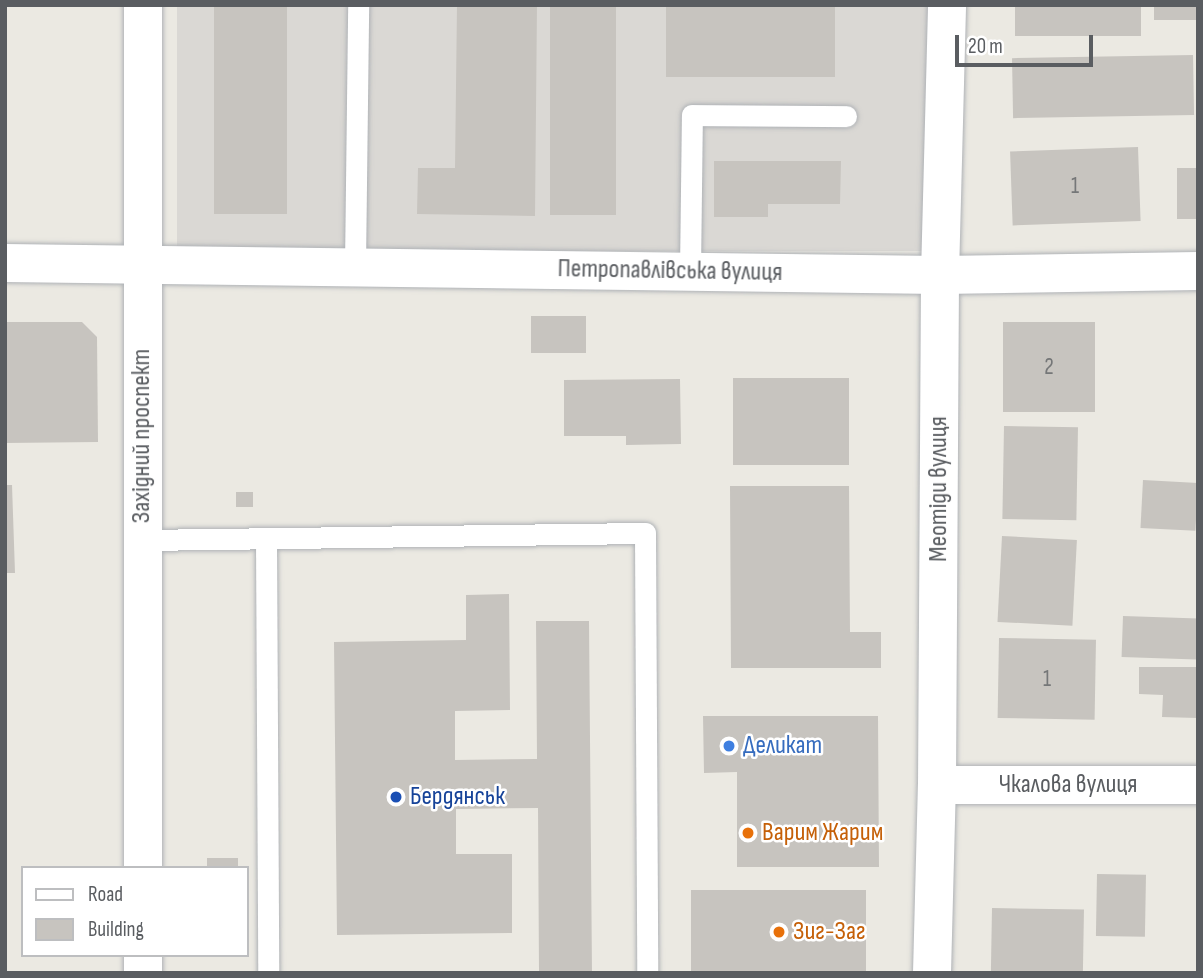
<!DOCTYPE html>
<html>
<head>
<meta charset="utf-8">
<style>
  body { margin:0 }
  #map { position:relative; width:1203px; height:978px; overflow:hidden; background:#ebe9e2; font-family:"Sofia Sans Condensed",sans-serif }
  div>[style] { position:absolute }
  .industrial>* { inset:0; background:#dad8d4; transform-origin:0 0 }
  .building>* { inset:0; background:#c7c4bf; transform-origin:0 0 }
  .roads { filter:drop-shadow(0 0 2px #afb2b6) drop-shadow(0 0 2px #afb2b6) }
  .service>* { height:21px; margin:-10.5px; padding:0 10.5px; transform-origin:10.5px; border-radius:10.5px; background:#fff }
  .minor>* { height:38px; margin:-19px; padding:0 19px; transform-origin:19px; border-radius:19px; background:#fff }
  .secondary>* { height:38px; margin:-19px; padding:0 19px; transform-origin:19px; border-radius:19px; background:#fff }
  .dots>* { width:19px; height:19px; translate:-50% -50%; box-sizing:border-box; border:4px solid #fff; border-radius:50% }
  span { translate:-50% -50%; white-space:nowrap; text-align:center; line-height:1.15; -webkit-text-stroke:5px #fff; paint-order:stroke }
  .number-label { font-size:23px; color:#757778 }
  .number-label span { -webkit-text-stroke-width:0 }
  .street-label { font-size:26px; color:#5a5d61 }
  .shop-label { font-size:26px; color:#366cbe }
  .left { translate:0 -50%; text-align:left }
  .transit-label { font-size:26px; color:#164399 }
  .food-label { font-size:26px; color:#c56008 }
  .frame { position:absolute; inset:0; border:7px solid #5a5d61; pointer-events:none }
  .legend { position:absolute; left:21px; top:866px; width:228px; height:91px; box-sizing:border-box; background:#fff; border:2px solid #bdbec0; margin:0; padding:9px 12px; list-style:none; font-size:21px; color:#5a5d61 }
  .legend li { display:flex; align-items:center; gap:14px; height:35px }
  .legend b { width:35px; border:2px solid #bdbec0 }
  .scale { position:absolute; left:955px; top:35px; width:138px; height:32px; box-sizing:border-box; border:4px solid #5a5d61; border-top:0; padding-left:9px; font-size:21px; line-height:24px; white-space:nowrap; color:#5a5d61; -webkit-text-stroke:5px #fff; paint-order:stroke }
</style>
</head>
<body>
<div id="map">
  <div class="industrial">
    <div style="left:177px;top:5px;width:766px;height:246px"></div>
  </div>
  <div class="building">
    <div style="left:214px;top:5px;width:73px;height:209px"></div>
    <div style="clip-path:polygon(457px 5px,537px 5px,535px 216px,417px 214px,418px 168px,455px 168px)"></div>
    <div style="left:550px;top:5px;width:66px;height:210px"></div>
    <div style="left:666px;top:5px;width:169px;height:72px"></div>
    <div style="left:1015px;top:5px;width:126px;height:31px"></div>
    <div style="left:1154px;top:5px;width:44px;height:15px"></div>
    <div style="left:1193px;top:55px;width:60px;height:181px;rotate:89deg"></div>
    <div style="left:1138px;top:147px;width:74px;height:128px;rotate:88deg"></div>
    <div style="clip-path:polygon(714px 161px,841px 161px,840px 204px,768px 204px,768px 217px,714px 217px)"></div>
    <div style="left:1177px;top:168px;width:21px;height:51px"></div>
    <div style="left:586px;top:316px;width:37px;height:55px;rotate:90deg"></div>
    <div style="clip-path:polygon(5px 322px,82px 322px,97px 337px,98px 442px,5px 443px)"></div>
    <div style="left:1003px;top:322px;width:92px;height:90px"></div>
    <div style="left:733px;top:378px;width:116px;height:87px"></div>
    <div style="clip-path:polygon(680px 379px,681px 444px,626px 445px,626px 436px,564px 436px,564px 380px)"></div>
    <div style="left:1004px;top:426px;width:74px;height:93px;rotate:1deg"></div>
    <div style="left:1143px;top:480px;width:55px;height:48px;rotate:3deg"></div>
    <div style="clip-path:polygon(5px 485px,12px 485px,15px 573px,5px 573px)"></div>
    <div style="clip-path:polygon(730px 486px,849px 486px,850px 632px,881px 632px,881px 668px,731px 668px)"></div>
    <div style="left:236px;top:492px;width:17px;height:15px"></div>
    <div style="left:1002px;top:536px;width:75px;height:86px;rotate:3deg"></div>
    <div style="clip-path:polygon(509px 594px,510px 710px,455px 711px,455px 760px,537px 759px,536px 621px,589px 621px,592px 973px,539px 973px,538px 808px,456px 809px,456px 854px,512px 854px,512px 933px,337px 935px,334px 642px,466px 640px,466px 595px)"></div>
    <div style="left:1123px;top:616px;width:75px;height:41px;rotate:2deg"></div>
    <div style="left:999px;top:638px;width:97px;height:80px;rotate:1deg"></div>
    <div style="clip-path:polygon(1139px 667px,1198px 667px,1197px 718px,1162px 717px,1163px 695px,1139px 694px)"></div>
    <div style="clip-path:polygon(703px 716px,878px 716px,879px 867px,737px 867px,737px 772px,704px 773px)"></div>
    <div style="left:207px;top:858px;width:31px;height:10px"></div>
    <div style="left:1097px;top:874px;width:49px;height:62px;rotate:1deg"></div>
    <div style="left:691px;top:890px;width:175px;height:83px"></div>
    <div style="left:992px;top:908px;width:92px;height:65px;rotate:1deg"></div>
  </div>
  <div class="roads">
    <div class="service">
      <div style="left:355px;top:266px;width:261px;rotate:-89.3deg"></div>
      <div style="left:690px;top:272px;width:157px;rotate:-89.3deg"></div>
      <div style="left:692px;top:115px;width:154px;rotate:0.4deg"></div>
      <div style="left:266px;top:538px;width:435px;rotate:89.7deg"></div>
      <div style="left:142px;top:540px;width:503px;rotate:-0.8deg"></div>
      <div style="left:645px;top:533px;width:440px;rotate:89.7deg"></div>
    </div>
    <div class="minor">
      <div style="left:5px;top:263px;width:935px;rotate:0.74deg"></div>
      <div style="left:940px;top:275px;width:258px;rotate:-0.9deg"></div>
      <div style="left:937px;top:785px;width:261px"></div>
      <div style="left:932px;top:973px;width:188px;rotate:-88.5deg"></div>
      <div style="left:937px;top:785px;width:510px;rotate:-89.66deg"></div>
      <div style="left:940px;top:275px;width:270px;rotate:-88.5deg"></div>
    </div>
    <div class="secondary">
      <div style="left:143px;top:868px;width:863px;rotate:-90deg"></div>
      <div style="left:143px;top:955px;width:18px;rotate:90deg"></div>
    </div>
  </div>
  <div class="dots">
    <div style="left:729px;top:746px;background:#3f7fe0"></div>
    <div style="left:396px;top:797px;background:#1a4fb4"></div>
    <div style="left:748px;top:833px;background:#e8710a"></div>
    <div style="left:779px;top:932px;background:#e8710a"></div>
  </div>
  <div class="number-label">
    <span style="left:1075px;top:186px">1</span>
    <span style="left:1049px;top:367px">2</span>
    <span style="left:1047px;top:679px">1</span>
  </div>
  <div class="street-label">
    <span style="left:670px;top:271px;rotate:1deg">Петропавлівська вулиця</span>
    <span style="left:142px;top:436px;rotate:-90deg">Західний проспект</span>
    <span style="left:939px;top:489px;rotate:-90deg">Меотіди вулиця</span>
    <span style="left:1068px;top:785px">Чкалова вулиця</span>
  </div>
  <div class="shop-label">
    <span class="left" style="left:743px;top:746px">Деликат</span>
  </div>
  <div class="transit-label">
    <span class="left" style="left:410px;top:797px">Бердянськ</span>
  </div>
  <div class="food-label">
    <span class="left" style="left:762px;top:833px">Варим Жарим</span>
    <span class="left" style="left:793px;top:932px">Зиг-Заг</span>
  </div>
  <div class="frame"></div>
  <ul class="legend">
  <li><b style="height:9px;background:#fff"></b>Road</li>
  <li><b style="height:19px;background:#c7c4bf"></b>Building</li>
  </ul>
  <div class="scale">20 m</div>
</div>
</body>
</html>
